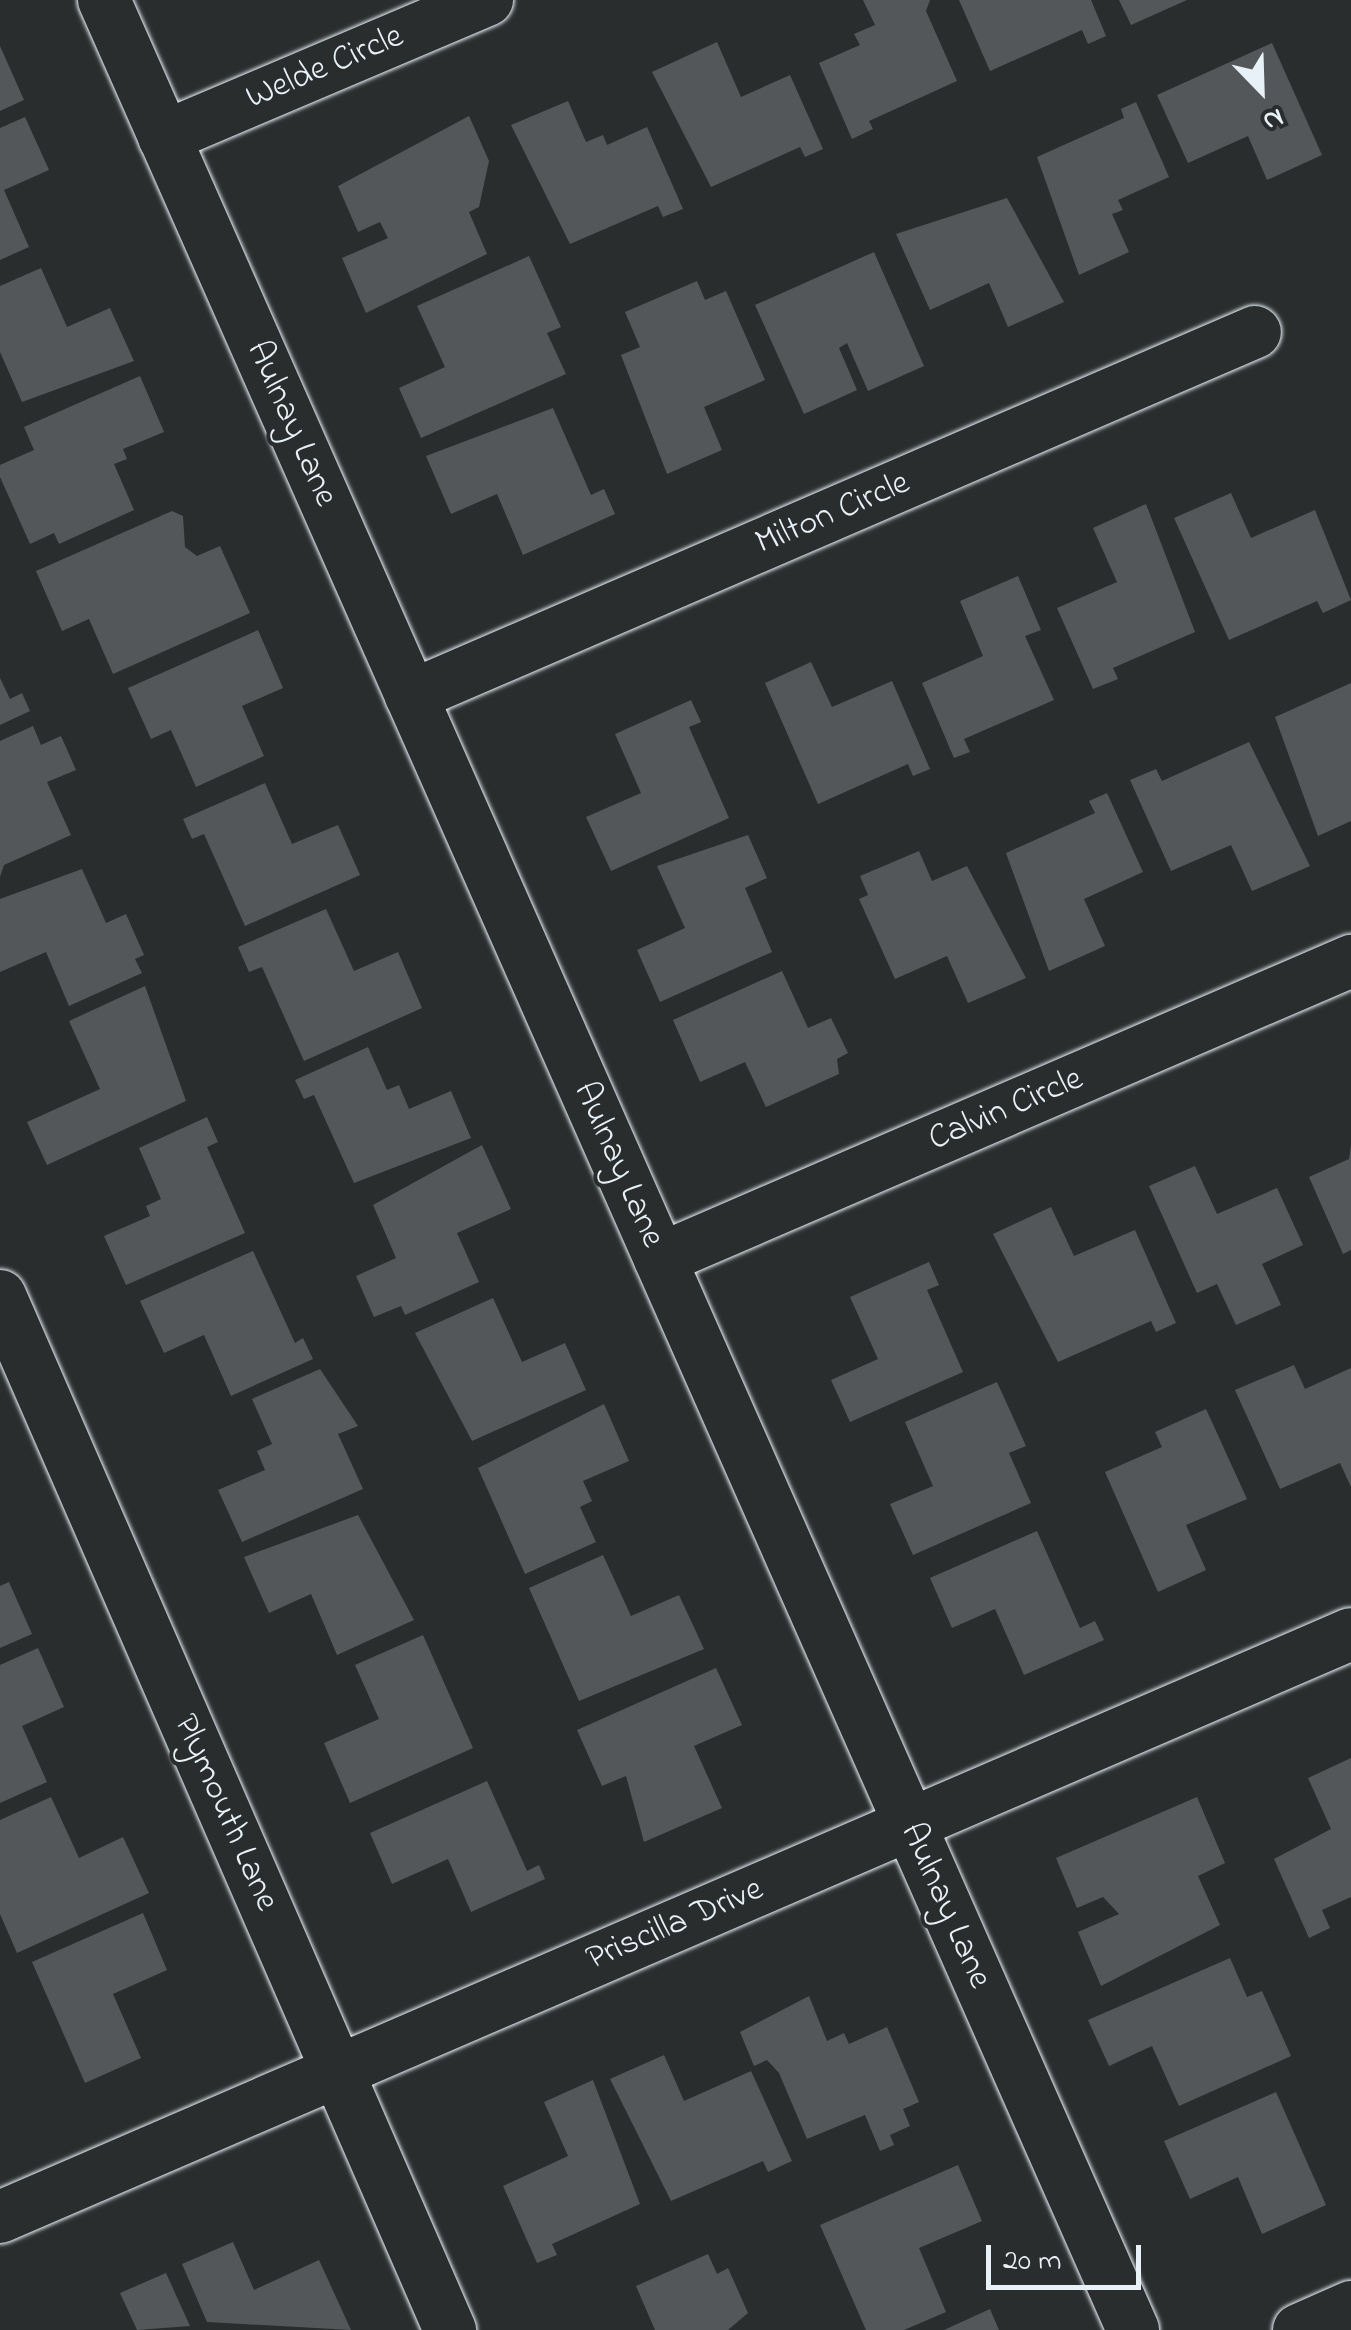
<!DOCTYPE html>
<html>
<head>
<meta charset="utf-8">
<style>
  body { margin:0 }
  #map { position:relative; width:1351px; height:2330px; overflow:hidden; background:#2a2d2e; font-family:"Indie Flower",sans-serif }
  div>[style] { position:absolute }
  .building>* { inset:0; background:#535759 }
  .roads { filter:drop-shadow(0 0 2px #e8f1f8) drop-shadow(0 0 2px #e8f1f8) }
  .street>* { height:52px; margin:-26px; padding:0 26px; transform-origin:26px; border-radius:26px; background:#2a2d2e }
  span { translate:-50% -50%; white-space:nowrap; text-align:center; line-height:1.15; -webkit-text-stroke:8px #2a2d2e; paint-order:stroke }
  .street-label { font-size:35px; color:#e8f1f8 }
  .north { position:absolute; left:1211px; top:40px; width:100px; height:100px; -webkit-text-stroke:8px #2a2d2e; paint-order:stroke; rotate:157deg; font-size:28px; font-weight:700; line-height:40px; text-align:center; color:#e8f1f8 }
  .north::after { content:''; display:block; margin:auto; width:35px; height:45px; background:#e8f1f8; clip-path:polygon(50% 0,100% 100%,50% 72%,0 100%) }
  .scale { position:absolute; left:986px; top:2245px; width:155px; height:45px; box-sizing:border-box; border:5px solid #e8f1f8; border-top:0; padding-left:12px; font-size:30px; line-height:35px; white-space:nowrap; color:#e8f1f8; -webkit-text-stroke:8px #2a2d2e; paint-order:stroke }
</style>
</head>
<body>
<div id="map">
  <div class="building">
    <div style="clip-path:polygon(863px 0,930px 0,926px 11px,957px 81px,869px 121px,873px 129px,852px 139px,819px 63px,860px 45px,854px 34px,875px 25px)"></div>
    <div style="clip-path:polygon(959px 0,1091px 0,1106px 36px,1088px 44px,1082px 30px,990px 71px)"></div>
    <div style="clip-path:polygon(1119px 0,1187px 0,1131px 25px)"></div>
    <div style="clip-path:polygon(717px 42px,741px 97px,790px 75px,823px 149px,805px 157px,800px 147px,711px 187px,652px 72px)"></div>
    <div style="clip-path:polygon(1272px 43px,1322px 155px,1267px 180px,1248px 136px,1188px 163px,1157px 95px)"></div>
    <div style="clip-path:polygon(0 46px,24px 100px,0 111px)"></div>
    <div style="clip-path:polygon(568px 101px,586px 142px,603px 135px,607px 145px,647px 127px,683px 209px,663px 217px,658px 206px,570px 244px,511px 125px)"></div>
    <div style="clip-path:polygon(1136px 102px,1169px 177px,1118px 200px,1123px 210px,1112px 214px,1129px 252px,1079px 275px,1037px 157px,1124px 118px,1121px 109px)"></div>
    <div style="clip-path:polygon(469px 116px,489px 161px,479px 207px,469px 212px,487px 254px,366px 313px,342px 258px,388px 238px,380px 222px,358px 232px,338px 186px)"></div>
    <div style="clip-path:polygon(25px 117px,49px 170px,4px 190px,29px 247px,0 260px,0 128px)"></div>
    <div style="clip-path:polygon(1007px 198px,1064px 302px,1008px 327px,989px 283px,930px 310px,896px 234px)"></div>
    <div style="clip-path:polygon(874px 252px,924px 366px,868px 391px,847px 343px,839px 348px,857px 390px,804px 414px,755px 305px)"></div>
    <div style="clip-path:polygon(529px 256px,561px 327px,547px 333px,566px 374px,421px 438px,399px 388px,445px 367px,417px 306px)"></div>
    <div style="clip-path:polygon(41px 268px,67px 327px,110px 308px,134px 361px,22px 402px,0 352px,0 286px)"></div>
    <div style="clip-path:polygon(697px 281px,705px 300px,726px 291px,765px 380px,704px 407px,722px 450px,667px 474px,621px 355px,640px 347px,625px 312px)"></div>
    <div style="clip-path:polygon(140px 376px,164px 432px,123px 449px,127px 459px,114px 464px,134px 510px,59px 544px,54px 533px,30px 544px,0 477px,0 465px,34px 450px,24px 427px)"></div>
    <div style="clip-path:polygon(553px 408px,591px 495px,604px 489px,615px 514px,523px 555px,497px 494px,451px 514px,426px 456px)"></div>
    <div style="clip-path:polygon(1231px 493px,1251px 538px,1315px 510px,1351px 600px,1323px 613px,1317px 601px,1229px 640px,1174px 518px)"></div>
    <div style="clip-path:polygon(1146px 504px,1195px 632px,1113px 668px,1118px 679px,1093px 689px,1057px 608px,1117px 582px,1093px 528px)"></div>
    <div style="clip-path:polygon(172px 511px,183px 516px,185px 547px,197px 556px,220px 546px,250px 613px,113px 674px,89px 619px,62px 631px,36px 571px)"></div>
    <div style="clip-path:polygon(1018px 576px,1041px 630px,1025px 636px,1054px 700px,964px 739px,970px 752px,954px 758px,922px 683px,983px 656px,960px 601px)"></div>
    <div style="clip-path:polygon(258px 630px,283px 688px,242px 706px,264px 756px,196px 787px,171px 730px,151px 739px,128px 688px)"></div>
    <div style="clip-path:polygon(811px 662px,832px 707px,892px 681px,930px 769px,913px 776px,908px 764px,818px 804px,765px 683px)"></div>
    <div style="clip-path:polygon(0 678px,10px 699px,22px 693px,30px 711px,0 725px)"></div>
    <div style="clip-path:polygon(1351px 683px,1351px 821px,1318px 836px,1275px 717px)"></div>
    <div style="clip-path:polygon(691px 700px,701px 722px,689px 727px,729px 818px,611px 871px,586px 817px,641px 793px,615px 734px)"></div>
    <div style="clip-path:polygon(33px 726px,41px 745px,61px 736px,76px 770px,47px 782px,71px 835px,4px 865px,0 877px,0 741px)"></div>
    <div style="clip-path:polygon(1249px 742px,1310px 866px,1252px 891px,1231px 845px,1171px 871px,1130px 780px,1156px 769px,1162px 781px)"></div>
    <div style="clip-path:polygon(265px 783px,292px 844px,338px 825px,360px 875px,245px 926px,204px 834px,192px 839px,183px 819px)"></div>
    <div style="clip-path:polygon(1107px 793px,1143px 872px,1084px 899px,1105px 946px,1049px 971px,1006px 853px,1095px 813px,1089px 801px)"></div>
    <div style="clip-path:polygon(748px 835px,767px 878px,745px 888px,772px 952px,660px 1002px,637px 950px,685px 928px,657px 866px)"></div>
    <div style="clip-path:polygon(919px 851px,932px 881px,967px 866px,1026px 978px,968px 1003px,947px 956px,895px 979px,859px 899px,868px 895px,860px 876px)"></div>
    <div style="clip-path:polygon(82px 869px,106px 923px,126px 914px,144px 955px,135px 959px,142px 973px,69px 1006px,46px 952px,0 972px,0 899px)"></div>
    <div style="clip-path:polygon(326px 909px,354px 971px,398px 952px,422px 1008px,304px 1061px,262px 967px,249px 972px,238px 947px)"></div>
    <div style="clip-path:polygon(782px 971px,808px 1028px,831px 1018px,848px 1053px,837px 1059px,839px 1074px,766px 1107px,745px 1062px,700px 1082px,673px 1020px)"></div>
    <div style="clip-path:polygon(145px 986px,186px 1101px,47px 1165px,27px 1122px,100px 1089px,69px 1021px)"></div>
    <div style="clip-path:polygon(368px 1047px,387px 1090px,399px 1085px,409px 1109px,451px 1091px,471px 1138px,354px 1183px,314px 1095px,304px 1099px,295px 1080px)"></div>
    <div style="clip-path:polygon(207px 1117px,218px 1142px,207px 1147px,245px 1233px,126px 1285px,104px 1236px,150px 1216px,146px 1206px,161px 1199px,139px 1148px)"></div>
    <div style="clip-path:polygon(482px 1145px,511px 1209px,457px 1233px,479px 1282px,405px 1315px,401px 1306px,374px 1317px,356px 1276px,396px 1258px,373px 1205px)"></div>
    <div style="clip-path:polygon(1351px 1145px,1351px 1250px,1343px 1254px,1309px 1177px,1349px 1159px)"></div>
    <div style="clip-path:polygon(1195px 1166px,1217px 1214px,1277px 1188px,1303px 1245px,1262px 1264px,1281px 1305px,1236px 1325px,1217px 1284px,1197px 1293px,1149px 1186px)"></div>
    <div style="clip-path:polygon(1051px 1207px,1074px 1256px,1135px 1230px,1176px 1323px,1156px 1332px,1151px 1321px,1058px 1362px,993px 1234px)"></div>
    <div style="clip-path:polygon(253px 1251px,295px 1343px,303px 1338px,313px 1359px,231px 1396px,204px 1335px,164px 1353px,140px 1301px)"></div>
    <div style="clip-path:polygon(929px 1262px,939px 1285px,927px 1290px,963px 1372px,850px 1422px,831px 1380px,878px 1359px,850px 1297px)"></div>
    <div style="clip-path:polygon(493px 1298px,522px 1362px,565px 1343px,586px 1390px,472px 1441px,415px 1333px)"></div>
    <div style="clip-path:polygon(1294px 1365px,1305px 1389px,1351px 1368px,1351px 1487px,1340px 1463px,1280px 1489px,1235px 1390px)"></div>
    <div style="clip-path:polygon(320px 1369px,358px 1426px,338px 1434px,363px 1489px,242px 1542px,218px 1490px,265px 1470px,257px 1451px,272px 1444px,252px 1399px)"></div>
    <div style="clip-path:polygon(997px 1382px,1026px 1446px,1009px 1453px,1031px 1503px,913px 1555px,890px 1504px,933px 1486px,905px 1422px)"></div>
    <div style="clip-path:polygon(604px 1404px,629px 1461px,583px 1481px,592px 1501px,580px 1507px,596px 1542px,525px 1574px,478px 1468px)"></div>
    <div style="clip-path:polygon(1206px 1409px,1247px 1499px,1186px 1525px,1206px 1570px,1158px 1592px,1105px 1472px,1162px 1447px,1155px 1432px)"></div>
    <div style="clip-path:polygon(358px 1515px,414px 1620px,337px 1655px,311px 1594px,269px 1613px,244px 1557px)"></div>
    <div style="clip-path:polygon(1037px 1531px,1080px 1628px,1095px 1621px,1104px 1640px,1024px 1675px,995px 1609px,952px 1628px,930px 1578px)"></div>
    <div style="clip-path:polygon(603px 1555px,631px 1616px,679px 1595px,704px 1649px,579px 1701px,529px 1588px)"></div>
    <div style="clip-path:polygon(9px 1582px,32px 1634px,0 1648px,0 1586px)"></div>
    <div style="clip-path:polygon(423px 1635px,473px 1748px,350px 1803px,324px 1743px,379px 1719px,355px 1665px)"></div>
    <div style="clip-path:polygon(38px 1648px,64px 1707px,22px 1726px,47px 1782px,0 1803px,0 1665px)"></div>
    <div style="clip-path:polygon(716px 1668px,742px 1725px,694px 1746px,722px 1808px,644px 1842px,626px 1776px,602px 1786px,577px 1730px)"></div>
    <div style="clip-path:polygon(1351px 1758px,1351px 1897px,1322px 1910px,1330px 1928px,1309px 1938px,1274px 1859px,1331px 1829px,1308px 1778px)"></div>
    <div style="clip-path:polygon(487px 1781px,527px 1871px,539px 1865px,545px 1879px,471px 1912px,448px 1859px,392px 1884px,370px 1833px)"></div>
    <div style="clip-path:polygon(51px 1797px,79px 1858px,123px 1837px,149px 1893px,17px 1953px,0 1914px,0 1820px)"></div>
    <div style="clip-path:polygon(1197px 1797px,1225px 1863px,1198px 1876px,1220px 1925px,1101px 1986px,1078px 1932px,1119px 1914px,1103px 1897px,1077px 1908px,1056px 1858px)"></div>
    <div style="clip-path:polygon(143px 1913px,167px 1970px,113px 1994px,141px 2058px,85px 2083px,32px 1962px)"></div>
    <div style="clip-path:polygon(1230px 1958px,1247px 1997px,1262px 1991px,1291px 2056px,1179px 2106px,1152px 2046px,1109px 2066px,1088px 2020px)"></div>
    <div style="clip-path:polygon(809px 1996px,827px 2041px,844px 2033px,849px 2044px,887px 2027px,919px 2102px,903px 2109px,910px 2126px,890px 2135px,894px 2145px,880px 2151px,865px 2115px,807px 2139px,779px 2073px,767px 2060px,754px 2066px,740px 2032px)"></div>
    <div style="clip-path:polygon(664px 2055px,684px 2101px,751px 2071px,792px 2161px,768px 2172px,763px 2161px,671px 2201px,610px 2079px)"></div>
    <div style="clip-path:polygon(593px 2080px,640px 2204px,552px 2244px,557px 2255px,537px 2263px,503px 2186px,568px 2156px,544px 2102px)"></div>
    <div style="clip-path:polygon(1276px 2092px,1326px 2205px,1262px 2234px,1238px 2177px,1190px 2199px,1164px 2141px)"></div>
    <div style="clip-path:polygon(958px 2165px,982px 2221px,919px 2248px,946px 2312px,904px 2330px,866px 2330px,820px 2225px)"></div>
    <div style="clip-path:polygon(233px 2242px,254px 2290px,319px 2260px,351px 2330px,207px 2322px,182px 2264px)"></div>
    <div style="clip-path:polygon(708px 2254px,717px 2274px,728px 2268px,748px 2313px,728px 2330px,655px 2330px,636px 2286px)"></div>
    <div style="clip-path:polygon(166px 2273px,190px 2326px,137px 2330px,120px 2293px)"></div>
    <div style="clip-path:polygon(990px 2309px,999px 2330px,944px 2330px)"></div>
  </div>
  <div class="roads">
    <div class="street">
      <div style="left:104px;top:0;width:2547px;rotate:66.17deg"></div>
      <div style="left:164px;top:137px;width:351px;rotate:-23deg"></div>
      <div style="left:411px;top:696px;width:919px;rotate:-23.33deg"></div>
      <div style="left:660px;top:1259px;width:753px;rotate:-23.33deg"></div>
      <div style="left:0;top:1296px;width:1128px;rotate:66.48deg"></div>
      <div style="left:0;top:2217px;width:1471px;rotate:-23.34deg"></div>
      <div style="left:1299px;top:2330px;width:57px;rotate:-23.9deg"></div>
    </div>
  </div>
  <div class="street-label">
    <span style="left:325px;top:68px;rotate:-23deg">Welde Circle</span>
    <span style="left:291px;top:424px;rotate:66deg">Aulnay Lane</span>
    <span style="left:833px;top:514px;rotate:-23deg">Milton Circle</span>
    <span style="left:1006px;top:1110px;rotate:-23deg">Calvin Circle</span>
    <span style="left:618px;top:1165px;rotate:66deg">Aulnay Lane</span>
    <span style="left:225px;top:1813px;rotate:66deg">Plymouth Lane</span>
    <span style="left:945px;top:1906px;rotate:66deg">Aulnay Lane</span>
    <span style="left:675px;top:1925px;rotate:-23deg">Priscilla Drive</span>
  </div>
  <div class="north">N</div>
  <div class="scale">20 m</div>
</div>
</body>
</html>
